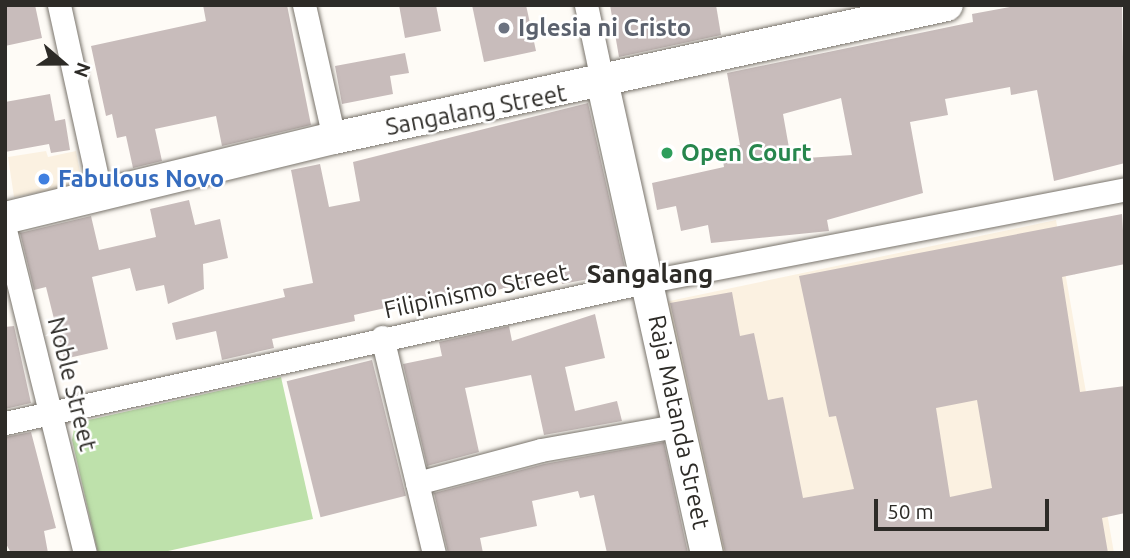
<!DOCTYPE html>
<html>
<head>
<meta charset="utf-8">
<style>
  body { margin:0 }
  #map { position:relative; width:1130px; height:558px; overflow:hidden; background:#fefbf6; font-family:Ubuntu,sans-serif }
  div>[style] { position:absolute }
  .built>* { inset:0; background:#fbf1e1 }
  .green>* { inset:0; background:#bee1ab }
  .building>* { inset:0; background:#c8bcbb; transform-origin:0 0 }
  .roads { filter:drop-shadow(0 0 2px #78736b) drop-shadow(0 0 2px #78736b) }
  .street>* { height:23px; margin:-11.5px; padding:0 11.5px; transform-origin:11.5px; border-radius:11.5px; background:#fff }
  .secondary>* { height:32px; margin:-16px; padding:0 16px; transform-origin:16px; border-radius:16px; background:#fff }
  .dots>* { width:19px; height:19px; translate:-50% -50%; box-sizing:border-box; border:4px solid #fff; border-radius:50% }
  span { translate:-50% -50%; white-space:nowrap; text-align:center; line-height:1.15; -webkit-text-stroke:5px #fff; paint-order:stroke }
  .worship-label { font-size:24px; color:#5b616d; font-weight:700 }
  .left { translate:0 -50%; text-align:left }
  .street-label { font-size:24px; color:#2d2b27 }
  .leisure-label { font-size:24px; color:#27864d; font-weight:700 }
  .shop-label { font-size:24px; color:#366cbe; font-weight:700 }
  .neighbourhood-label { font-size:26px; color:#2d2b27; font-weight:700 }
  .frame { position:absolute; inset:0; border:7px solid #2d2b27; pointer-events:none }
  .north { position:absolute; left:28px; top:28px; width:70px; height:70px; -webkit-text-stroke:5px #fff; paint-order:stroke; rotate:110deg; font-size:19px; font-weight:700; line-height:28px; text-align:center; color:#2d2b27 }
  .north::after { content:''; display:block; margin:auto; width:24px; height:32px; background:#2d2b27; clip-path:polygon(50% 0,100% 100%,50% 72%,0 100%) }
  .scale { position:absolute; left:874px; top:499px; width:175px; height:32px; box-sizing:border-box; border:4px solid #2d2b27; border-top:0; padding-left:9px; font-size:21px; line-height:24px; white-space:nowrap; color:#2d2b27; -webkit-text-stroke:5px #fff; paint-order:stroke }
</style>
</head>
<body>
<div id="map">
  <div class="built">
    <div style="clip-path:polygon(46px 151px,48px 157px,76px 151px,80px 172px,74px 186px,14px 197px,8px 157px)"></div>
    <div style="clip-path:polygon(1056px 220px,1114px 553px,714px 553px,660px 303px)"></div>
  </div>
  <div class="green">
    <div style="clip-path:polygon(281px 377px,313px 519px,159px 553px,98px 553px,72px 440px,75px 423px)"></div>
  </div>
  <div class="building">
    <div style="clip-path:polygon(5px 5px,35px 5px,42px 38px,5px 46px)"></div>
    <div style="clip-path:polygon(203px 5px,287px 5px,311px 125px,222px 146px,216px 116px,155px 129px,162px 161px,133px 168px,126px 136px,117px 138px,112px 114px,106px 116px,91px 46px,206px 21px)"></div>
    <div style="clip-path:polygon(399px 5px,436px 5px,441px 31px,405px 38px)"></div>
    <div style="clip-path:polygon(472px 5px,526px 5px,536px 51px,484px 62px)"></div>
    <div style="clip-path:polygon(610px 5px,716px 5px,721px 35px,619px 57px)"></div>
    <div style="clip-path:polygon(evenodd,1020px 5px,1122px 5px,1125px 163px,1054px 181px,1037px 90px,1011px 95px,1010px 87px,945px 99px,948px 115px,910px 122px,923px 193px,827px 220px,829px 231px,711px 243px,708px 225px,681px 231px,676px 206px,657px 210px,652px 183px,724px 167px,721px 149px,740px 145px,727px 73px,973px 22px,972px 14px,1020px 5px,841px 98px,852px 155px,791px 159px,783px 114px,841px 98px)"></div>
    <div style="clip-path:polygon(405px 53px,409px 73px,390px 76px,393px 94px,342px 104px,335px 66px)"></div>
    <div style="clip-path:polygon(50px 94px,55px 121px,65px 119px,70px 150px,51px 153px,49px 144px,5px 152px,5px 102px)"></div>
    <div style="clip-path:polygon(588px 103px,626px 272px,562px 284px,560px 274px,486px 293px,484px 286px,354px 315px,355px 321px,272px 339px,274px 348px,222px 360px,216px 331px,176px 340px,172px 323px,285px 297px,283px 289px,313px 283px,291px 170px,320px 164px,329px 207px,360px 201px,353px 162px)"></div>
    <div style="clip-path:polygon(189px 200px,195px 225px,220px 219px,228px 258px,203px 264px,204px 289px,168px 304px,164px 285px,136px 291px,130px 268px,92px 277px,108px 349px,64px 359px,46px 287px,34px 290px,20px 233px,91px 216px,99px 250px,156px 237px,150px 209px)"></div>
    <div style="clip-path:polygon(evenodd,1122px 214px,1125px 264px,1062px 277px,1080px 392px,1125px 386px,1125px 513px,1102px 518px,1108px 553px,725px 553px,670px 303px,732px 292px,740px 336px,754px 333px,768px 400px,783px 397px,803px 498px,854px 489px,836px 416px,829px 417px,799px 276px,1122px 214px,977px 400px,992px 488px,950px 497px,936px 408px,977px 400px)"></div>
    <div style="clip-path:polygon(595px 314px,605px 358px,565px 367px,575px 411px,617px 401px,622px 421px,544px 435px,531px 375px,465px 388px,479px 452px,427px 466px,403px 364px,442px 356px,439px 342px,509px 326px,512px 341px)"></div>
    <div style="clip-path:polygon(14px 326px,31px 403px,5px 409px,5px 327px)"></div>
    <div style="left:372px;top:360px;width:140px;height:88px;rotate:76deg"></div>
    <div style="clip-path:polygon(31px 432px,56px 528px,44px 531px,48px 553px,11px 553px,5px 542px,5px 437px)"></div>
    <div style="clip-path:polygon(664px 442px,688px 553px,607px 553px,594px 495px,580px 498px,578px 491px,532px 501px,537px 526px,480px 538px,483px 553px,448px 553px,434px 493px,544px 464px)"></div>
  </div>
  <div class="roads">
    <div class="street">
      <div style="left:59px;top:5px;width:196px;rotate:77.6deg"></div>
      <div style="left:304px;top:5px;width:136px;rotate:77.3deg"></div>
      <div style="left:586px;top:5px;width:82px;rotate:78deg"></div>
      <div style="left:5px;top:230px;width:333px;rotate:76.1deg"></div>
      <div style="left:382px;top:337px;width:222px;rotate:76.5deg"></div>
      <div style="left:5px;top:423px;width:659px;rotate:-12.43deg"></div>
      <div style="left:649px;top:281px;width:485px;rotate:-10.9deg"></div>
      <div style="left:417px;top:483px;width:128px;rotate:-14.9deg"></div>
      <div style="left:541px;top:450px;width:143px;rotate:-10.1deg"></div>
    </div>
    <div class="secondary">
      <div style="left:603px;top:85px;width:479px;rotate:77.5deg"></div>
      <div style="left:5px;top:218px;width:339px;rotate:-13.7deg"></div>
      <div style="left:334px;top:138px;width:627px;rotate:-12.24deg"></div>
    </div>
  </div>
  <div class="dots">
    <div style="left:504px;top:28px;background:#6b7280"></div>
    <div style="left:667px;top:153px;background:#2e9e5b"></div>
    <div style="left:44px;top:179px;background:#3f7fe0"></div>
  </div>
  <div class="worship-label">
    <span class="left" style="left:518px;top:28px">Iglesia ni Cristo</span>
  </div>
  <div class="street-label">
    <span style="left:476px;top:110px;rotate:-11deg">Sangalang Street</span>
    <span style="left:476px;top:291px;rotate:-12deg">Filipinismo Street</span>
    <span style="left:72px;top:384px;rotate:76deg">Noble Street</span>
    <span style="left:679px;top:422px;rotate:78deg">Raja Matanda Street</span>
  </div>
  <div class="leisure-label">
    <span class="left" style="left:681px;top:153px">Open Court</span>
  </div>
  <div class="shop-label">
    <span class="left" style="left:58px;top:179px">Fabulous Novo</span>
  </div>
  <div class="neighbourhood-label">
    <span style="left:650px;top:274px">Sangalang</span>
  </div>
  <div class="frame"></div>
  <div class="north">N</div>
  <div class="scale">50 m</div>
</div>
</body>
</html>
